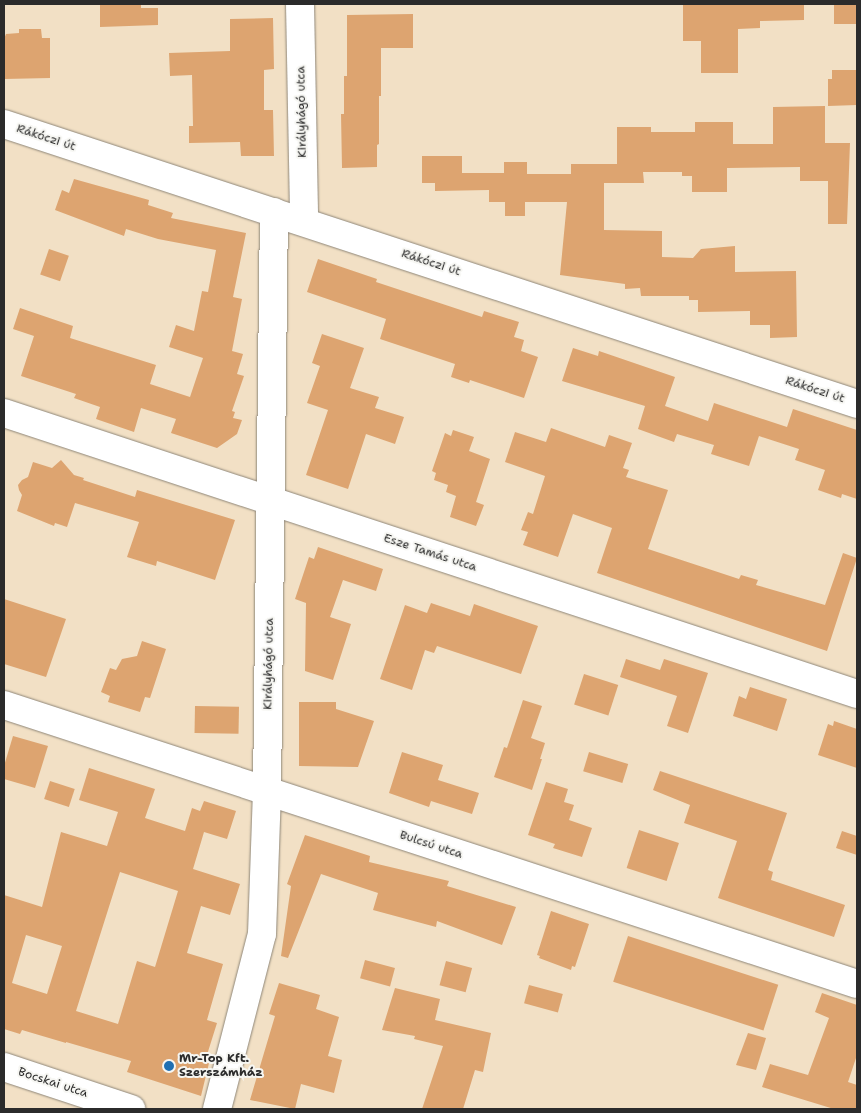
<!DOCTYPE html>
<html>
<head>
<meta charset="utf-8">
<style>
  body { margin:0 }
  #map { position:relative; width:861px; height:1113px; overflow:hidden; background:#f2e0c5; font-family:"Shantell Sans",sans-serif }
  div>[style] { position:absolute }
  .building>* { inset:0; background:#dda470; transform-origin:0 0 }
  .roads { filter:drop-shadow(0 0 1px #8e8678) drop-shadow(0 0 1px #8e8678) }
  .minor>* { height:28px; margin:-14px; padding:0 14px; transform-origin:14px; border-radius:14px; background:#fff }
  .dots>* { width:14px; height:14px; translate:-50% -50%; box-sizing:border-box; border:2px solid #f6f6f2; border-radius:50% }
  span { translate:-50% -50%; white-space:nowrap; text-align:center; line-height:1.15; -webkit-text-stroke:4px #f6f6f2; paint-order:stroke }
  .street-label { font-size:12px; color:#2b2b2b }
  .poi-label { font-size:12px; color:#2b2b2b; font-weight:700 }
  .left { translate:0 -50%; text-align:left }
  .frame { position:absolute; inset:0; border:5px solid #2b2b2b; pointer-events:none }
</style>
</head>
<body>
<div id="map">
  <div class="building">
    <div style="clip-path:polygon(100px 4px,141px 4px,141px 8px,158px 8px,158px 25px,100px 27px)"></div>
    <div style="clip-path:polygon(683px 4px,804px 4px,804px 20px,760px 21px,760px 28px,738px 29px,738px 73px,701px 73px,701px 41px,683px 41px)"></div>
    <div style="left:834px;top:4px;width:23px;height:20px"></div>
    <div style="clip-path:polygon(413px 14px,413px 48px,381px 48px,381px 96px,379px 96px,379px 144px,377px 145px,377px 167px,342px 168px,341px 114px,344px 114px,344px 76px,347px 76px,347px 15px)"></div>
    <div style="clip-path:polygon(273px 18px,274px 69px,264px 70px,264px 110px,273px 110px,274px 156px,241px 156px,240px 142px,189px 143px,189px 126px,193px 126px,192px 75px,170px 76px,169px 53px,230px 51px,230px 19px)"></div>
    <div style="clip-path:polygon(19px 29px,41px 29px,42px 38px,50px 38px,50px 78px,4px 79px,4px 39px,6px 34px,19px 33px)"></div>
    <div style="clip-path:polygon(832px 70px,857px 70px,857px 105px,828px 106px,828px 79px,832px 79px)"></div>
    <div style="clip-path:polygon(825px 106px,825px 143px,850px 143px,847px 224px,828px 224px,828px 181px,800px 181px,800px 167px,727px 168px,727px 192px,692px 192px,692px 176px,682px 176px,682px 172px,643px 172px,644px 183px,604px 183px,604px 230px,662px 231px,662px 257px,693px 258px,701px 249px,735px 246px,735px 272px,796px 271px,797px 337px,770px 338px,770px 325px,750px 325px,750px 311px,698px 312px,698px 300px,689px 300px,689px 296px,641px 296px,640px 288px,625px 289px,625px 284px,560px 275px,567px 202px,525px 202px,525px 216px,505px 216px,505px 202px,489px 202px,489px 190px,435px 191px,435px 183px,422px 183px,422px 156px,462px 156px,462px 173px,504px 173px,504px 162px,527px 162px,527px 174px,571px 174px,571px 164px,617px 164px,617px 127px,651px 127px,651px 132px,695px 132px,695px 122px,733px 122px,733px 144px,773px 144px,773px 107px)"></div>
    <div style="clip-path:polygon(74px 179px,149px 200px,148px 205px,173px 213px,171px 218px,246px 233px,233px 297px,242px 299px,232px 351px,243px 354px,237px 374px,244px 376px,232px 411px,235px 412px,233px 418px,242px 420px,237px 434px,217px 448px,171px 433px,176px 419px,141px 408px,134px 432px,96px 419px,100px 407px,74px 398px,76px 394px,21px 376px,34px 336px,13px 329px,20px 308px,73px 326px,70px 338px,156px 365px,150px 384px,190px 397px,203px 358px,169px 347px,176px 325px,194px 331px,202px 291px,208px 292px,216px 250px,158px 239px,126px 229px,124px 236px,55px 210px,62px 190px,69px 193px)"></div>
    <div style="left:49px;top:249px;width:21px;height:27px;rotate:19deg"></div>
    <div style="clip-path:polygon(318px 259px,377px 279px,376px 282px,482px 317px,484px 311px,519px 322px,514px 337px,524px 340px,521px 351px,538px 357px,524px 398px,470px 380px,469px 383px,451px 377px,455px 364px,380px 339px,386px 319px,307px 292px)"></div>
    <div style="clip-path:polygon(322px 334px,364px 348px,350px 388px,379px 397px,375px 408px,404px 417px,395px 444px,366px 434px,348px 489px,306px 475px,328px 410px,307px 403px,320px 366px,312px 363px)"></div>
    <div style="clip-path:polygon(573px 348px,598px 356px,599px 351px,675px 377px,665px 406px,708px 421px,714px 403px,787px 427px,793px 409px,857px 430px,857px 499px,842px 494px,841px 498px,818px 490px,825px 470px,795px 460px,799px 449px,759px 436px,749px 466px,711px 454px,714px 445px,677px 434px,674px 442px,638px 429px,645px 406px,562px 381px)"></div>
    <div style="clip-path:polygon(551px 428px,605px 447px,609px 435px,632px 443px,623px 468px,629px 470px,626px 477px,668px 490px,648px 549px,739px 579px,741px 575px,758px 580px,756px 585px,825px 605px,843px 553px,857px 558px,827px 651px,597px 573px,612px 528px,573px 514px,558px 557px,523px 545px,528px 532px,521px 530px,528px 512px,533px 514px,545px 476px,505px 462px,515px 432px,546px 442px)"></div>
    <div style="clip-path:polygon(453px 430px,474px 437px,469px 451px,490px 459px,476px 502px,484px 505px,476px 526px,450px 517px,456px 496px,446px 492px,448px 485px,434px 480px,436px 473px,432px 471px,445px 433px,451px 436px)"></div>
    <div style="clip-path:polygon(61px 460px,74px 475px,84px 478px,83px 480px,135px 497px,137px 490px,235px 520px,215px 580px,157px 561px,156px 566px,127px 557px,139px 522px,75px 503px,67px 527px,55px 523px,54px 526px,17px 511px,22px 495px,19px 490px,18px 485px,22px 480px,28px 477px,33px 462px,52px 468px)"></div>
    <div style="clip-path:polygon(318px 547px,383px 569px,376px 591px,343px 580px,330px 617px,351px 624px,333px 680px,305px 671px,306px 603px,295px 599px,309px 557px,314px 559px)"></div>
    <div style="clip-path:polygon(4px 599px,66px 619px,46px 677px,4px 664px)"></div>
    <div style="clip-path:polygon(431px 603px,470px 616px,474px 604px,538px 626px,521px 674px,437px 646px,434px 653px,425px 650px,412px 690px,380px 679px,405px 605px,427px 613px)"></div>
    <div style="clip-path:polygon(142px 641px,166px 649px,150px 698px,145px 697px,140px 712px,108px 702px,110px 696px,101px 692px,110px 668px,116px 670px,122px 659px,137px 656px)"></div>
    <div style="clip-path:polygon(626px 659px,660px 670px,664px 659px,708px 673px,688px 733px,667px 726px,677px 696px,620px 677px)"></div>
    <div style="left:584px;top:674px;width:36px;height:32px;rotate:18deg"></div>
    <div style="clip-path:polygon(750px 687px,787px 699px,777px 731px,733px 716px,739px 696px,746px 699px)"></div>
    <div style="clip-path:polygon(523px 700px,542px 706px,531px 738px,545px 743px,540px 759px,542px 759px,532px 790px,494px 777px,504px 747px,507px 748px)"></div>
    <div style="clip-path:polygon(299px 702px,336px 702px,336px 709px,374px 721px,358px 767px,299px 766px)"></div>
    <div style="left:195px;top:706px;width:44px;height:27px;rotate:1deg"></div>
    <div style="clip-path:polygon(834px 721px,857px 729px,857px 768px,818px 755px,828px 724px,833px 726px)"></div>
    <div style="clip-path:polygon(13px 736px,48px 746px,35px 788px,4px 779px,4px 766px)"></div>
    <div style="clip-path:polygon(402px 752px,443px 765px,438px 780px,479px 793px,472px 814px,431px 801px,429px 807px,389px 793px)"></div>
    <div style="left:589px;top:752px;width:41px;height:20px;rotate:17deg"></div>
    <div style="clip-path:polygon(evenodd,89px 768px,155px 789px,145px 818px,185px 831px,192px 808px,200px 811px,204px 801px,236px 811px,227px 839px,204px 832px,193px 869px,240px 884px,230px 915px,201px 906px,187px 953px,223px 964px,207px 1020px,217px 1023px,206px 1058px,210px 1059px,201px 1096px,127px 1072px,131px 1061px,66px 1042px,66px 1043px,22px 1030px,20px 1034px,4px 1029px,4px 895px,42px 907px,61px 832px,107px 846px,118px 812px,79px 800px,89px 768px,120px 872px,178px 891px,155px 967px,137px 961px,118px 1024px,76px 1011px,120px 872px,89px 768px,26px 935px,62px 946px,47px 994px,12px 983px,26px 935px)"></div>
    <div style="clip-path:polygon(660px 771px,787px 813px,768px 870px,773px 872px,771px 880px,845px 905px,834px 937px,718px 898px,737px 841px,684px 823px,690px 805px,653px 790px)"></div>
    <div style="left:50px;top:781px;width:26px;height:19px;rotate:18deg"></div>
    <div style="clip-path:polygon(546px 782px,568px 789px,564px 802px,574px 805px,569px 820px,592px 828px,582px 857px,553px 848px,555px 844px,528px 835px)"></div>
    <div style="left:639px;top:830px;width:42px;height:40px;rotate:18deg"></div>
    <div style="clip-path:polygon(842px 831px,857px 836px,857px 855px,836px 848px)"></div>
    <div style="clip-path:polygon(305px 835px,370px 856px,369px 862px,449px 881px,447px 886px,516px 907px,502px 945px,437px 921px,436px 927px,373px 910px,378px 893px,321px 874px,288px 958px,281px 956px,291px 886px,287px 884px)"></div>
    <div style="clip-path:polygon(551px 911px,589px 924px,575px 967px,572px 966px,571px 970px,539px 958px,540px 956px,537px 955px)"></div>
    <div style="left:628px;top:936px;width:158px;height:48px;rotate:18deg"></div>
    <div style="left:365px;top:960px;width:31px;height:19px;rotate:15deg"></div>
    <div style="left:446px;top:961px;width:27px;height:25px;rotate:15deg"></div>
    <div style="clip-path:polygon(279px 983px,320px 995px,316px 1009px,339px 1017px,328px 1056px,342px 1060px,334px 1093px,301px 1084px,295px 1109px,250px 1100px,275px 1016px,269px 1014px)"></div>
    <div style="left:529px;top:985px;width:35px;height:19px;rotate:15deg"></div>
    <div style="clip-path:polygon(395px 988px,440px 999px,435px 1020px,491px 1033px,483px 1072px,475px 1070px,463px 1109px,422px 1109px,443px 1046px,414px 1039px,415px 1036px,382px 1030px)"></div>
    <div style="clip-path:polygon(822px 993px,857px 1005px,857px 1055px,848px 1082px,857px 1085px,857px 1109px,834px 1109px,762px 1087px,770px 1064px,808px 1075px,829px 1018px,815px 1012px)"></div>
    <div style="clip-path:polygon(748px 1033px,766px 1038px,756px 1070px,736px 1065px)"></div>
  </div>
  <div class="roads">
    <div class="minor">
      <div style="left:300px;top:4px;width:217px;rotate:88.9deg"></div>
      <div style="left:4px;top:124px;width:898px;rotate:18.17deg"></div>
      <div style="left:4px;top:413px;width:898px;rotate:18.23deg"></div>
      <div style="left:4px;top:705px;width:897px;rotate:18.11deg"></div>
      <div style="left:4px;top:1067px;width:134px;rotate:18.3deg"></div>
      <div style="left:217px;top:1109px;width:181px;rotate:-75.6deg"></div>
      <div style="left:262px;top:934px;width:143px;rotate:-88deg"></div>
      <div style="left:267px;top:791px;width:579px;rotate:-89.31deg"></div>
    </div>
  </div>
  <div class="dots">
    <div style="left:169px;top:1066px;background:#1f6fb2"></div>
  </div>
  <div class="street-label">
    <span style="left:302px;top:112px;rotate:-91deg">Királyhágó utca</span>
    <span style="left:46px;top:138px;rotate:18deg">Rákóczi út</span>
    <span style="left:431px;top:263px;rotate:18deg">Rákóczi út</span>
    <span style="left:815px;top:390px;rotate:18deg">Rákóczi út</span>
    <span style="left:430px;top:553px;rotate:18deg">Esze Tamás utca</span>
    <span style="left:269px;top:664px;rotate:-89deg">Királyhágó utca</span>
    <span style="left:431px;top:845px;rotate:18deg">Bulcsú utca</span>
    <span style="left:53px;top:1083px;rotate:18deg">Bocskai utca</span>
  </div>
  <div class="poi-label">
    <span class="left" style="left:179px;top:1066px">Mr-Top Kft.<br>Szerszámház</span>
  </div>
  <div class="frame"></div>
</div>
</body>
</html>
